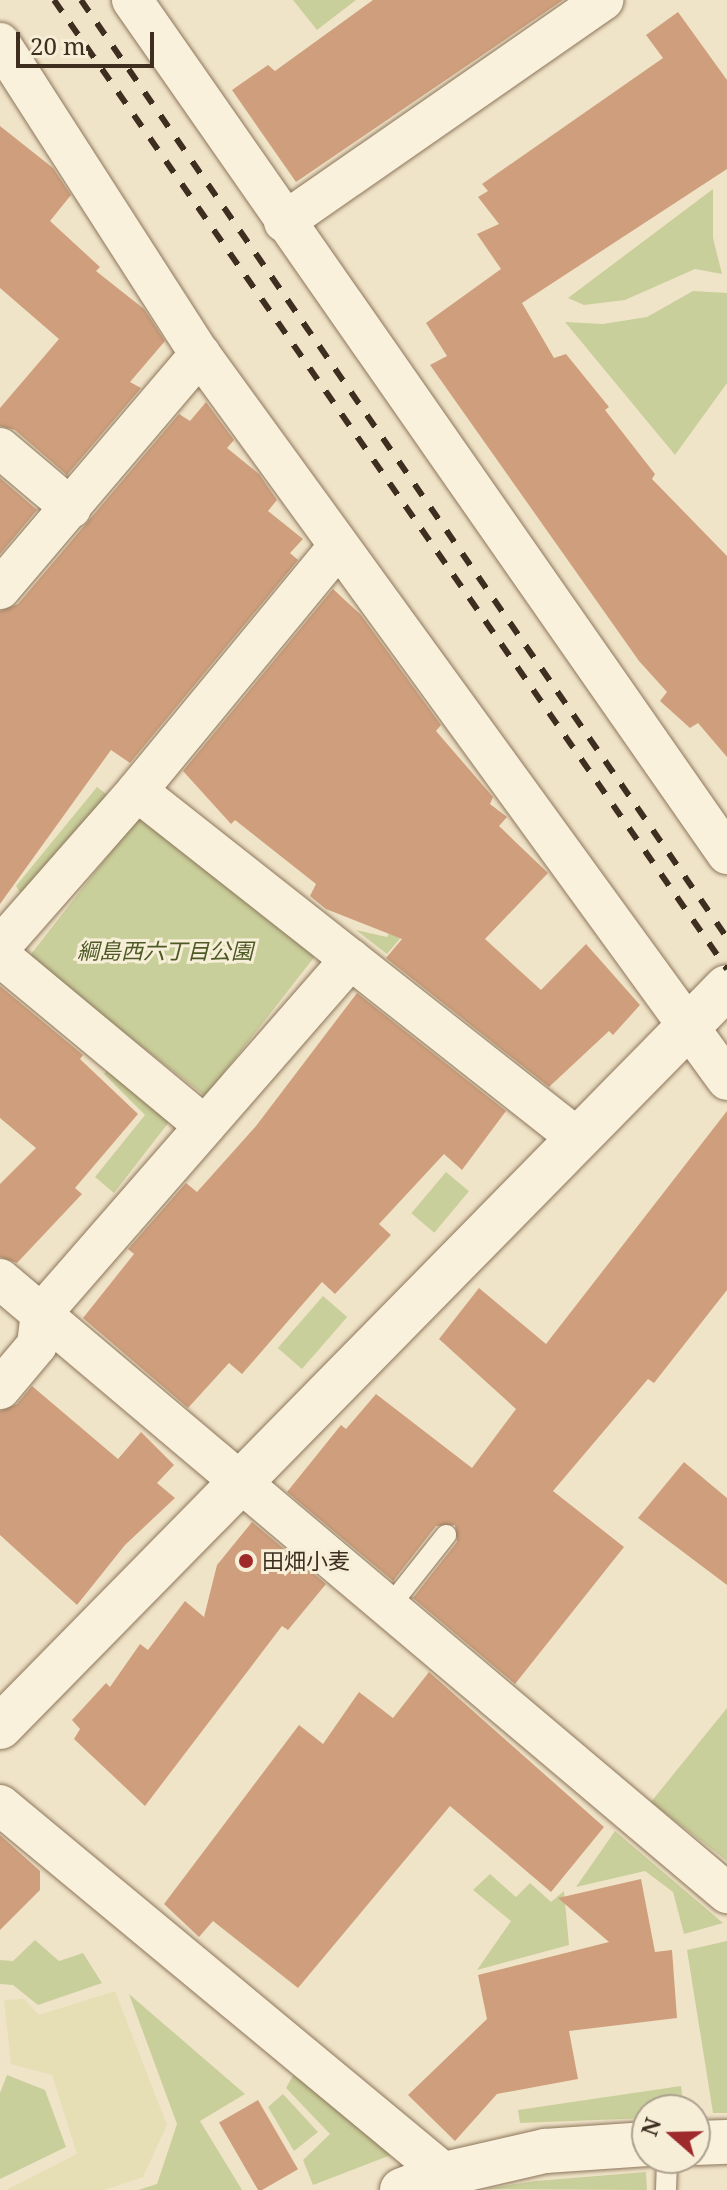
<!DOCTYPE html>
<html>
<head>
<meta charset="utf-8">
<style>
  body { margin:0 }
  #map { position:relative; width:727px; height:2190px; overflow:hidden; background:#f0e4c8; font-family:"Noto Serif","Noto Sans JP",serif }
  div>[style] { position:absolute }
  .farmland>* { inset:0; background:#e6deb5 }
  .green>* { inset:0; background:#c9cf9b; transform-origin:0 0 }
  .building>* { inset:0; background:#cf9f7d; transform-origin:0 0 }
  .roads { filter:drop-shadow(0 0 2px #8d765c) drop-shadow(0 0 2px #8d765c) }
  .lane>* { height:20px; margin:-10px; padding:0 10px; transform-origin:10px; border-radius:10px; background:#faf1dc }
  .street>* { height:40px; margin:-20px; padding:0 20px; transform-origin:20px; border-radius:20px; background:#faf1dc }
  .secondary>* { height:44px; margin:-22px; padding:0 22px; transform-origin:22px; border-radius:22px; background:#faf1dc }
  .rail>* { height:6px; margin-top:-3px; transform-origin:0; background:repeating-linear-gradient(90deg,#3d2e20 0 14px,transparent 0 28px) }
  .dots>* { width:22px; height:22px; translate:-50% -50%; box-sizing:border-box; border:4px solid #f7eed8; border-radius:50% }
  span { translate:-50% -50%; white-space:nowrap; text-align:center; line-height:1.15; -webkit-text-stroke:6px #f7eed8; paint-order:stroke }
  .park-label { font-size:22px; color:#4d5a26; font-style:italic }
  .poi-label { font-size:22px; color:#3d2e20 }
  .left { translate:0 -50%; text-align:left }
  .north { position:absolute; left:631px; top:2094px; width:80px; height:80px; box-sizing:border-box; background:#f7eed8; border:2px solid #ada18e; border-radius:50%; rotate:290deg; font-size:22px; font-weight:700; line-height:32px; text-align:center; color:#3d2e20 }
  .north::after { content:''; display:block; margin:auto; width:28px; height:36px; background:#9e2a2b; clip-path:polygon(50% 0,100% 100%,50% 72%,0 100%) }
  .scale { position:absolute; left:16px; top:32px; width:138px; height:36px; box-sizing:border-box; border:4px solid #3d2e20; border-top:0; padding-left:10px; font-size:24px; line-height:28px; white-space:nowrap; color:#3d2e20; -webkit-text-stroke:6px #f7eed8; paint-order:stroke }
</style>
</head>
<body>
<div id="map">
  <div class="farmland">
    <div style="clip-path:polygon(115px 1991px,167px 2125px,143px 2177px,104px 2190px,6px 2190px,77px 2154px,52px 2075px,11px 2064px,4px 2000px,24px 1999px,39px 2015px)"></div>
  </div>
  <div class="green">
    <div style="clip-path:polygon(293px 0,356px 0,317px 30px)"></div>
    <div style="clip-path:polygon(713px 189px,713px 238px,722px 274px,695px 269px,625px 300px,584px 305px,568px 298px)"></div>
    <div style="clip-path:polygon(693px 291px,727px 293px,727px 383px,675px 455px,565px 322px,603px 324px,647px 317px)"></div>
    <div style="clip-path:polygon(97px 787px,109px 796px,11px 920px,20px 892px,16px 886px)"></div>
    <div style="left:139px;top:816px;width:225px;height:180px;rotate:38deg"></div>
    <div style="clip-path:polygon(419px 870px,442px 889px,387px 954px,356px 930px,387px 937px)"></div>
    <div style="clip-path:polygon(110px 1067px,169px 1122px,114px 1193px,95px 1177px,145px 1115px,104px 1074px)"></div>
    <div style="left:446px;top:1172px;width:30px;height:54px;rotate:40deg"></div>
    <div style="left:323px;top:1296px;width:32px;height:69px;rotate:41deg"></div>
    <div style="clip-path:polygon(727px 1708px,727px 1861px,651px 1802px)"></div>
    <div style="clip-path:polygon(615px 1831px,723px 1923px,684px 1934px,673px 1892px,645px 1871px,576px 1887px)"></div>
    <div style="clip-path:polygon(490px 1874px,516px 1897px,530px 1883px,551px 1902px,564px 1891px,569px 1945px,477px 1970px,511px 1921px,473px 1890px)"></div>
    <div style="clip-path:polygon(35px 1940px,59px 1961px,83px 1953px,102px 1983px,38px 2005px,13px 1985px,0 1984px,0 1960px,13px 1961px)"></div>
    <div style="clip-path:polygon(727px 1941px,727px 2113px,713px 2113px,687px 1950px)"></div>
    <div style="clip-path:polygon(129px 1994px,245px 2094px,200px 2121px,242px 2190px,138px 2190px,157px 2184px,177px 2124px)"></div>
    <div style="clip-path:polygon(295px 2072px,391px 2155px,313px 2185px,303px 2160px,330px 2134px,286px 2088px)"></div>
    <div style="clip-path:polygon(7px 2075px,45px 2090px,66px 2147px,0 2179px,0 2093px)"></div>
    <div style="clip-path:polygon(681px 2086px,684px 2110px,647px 2110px,647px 2118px,520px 2123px,518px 2110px)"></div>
    <div style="clip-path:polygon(283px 2094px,318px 2132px,294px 2151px,268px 2107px)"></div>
    <div style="clip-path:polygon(646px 2172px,647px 2190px,485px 2189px,535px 2181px)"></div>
  </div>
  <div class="building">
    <div style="clip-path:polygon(373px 0,563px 0,296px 182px,232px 90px,268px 65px,275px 71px)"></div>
    <div style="clip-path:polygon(678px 12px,727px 80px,727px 169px,522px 303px,554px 358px,566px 354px,609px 407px,605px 410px,655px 474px,652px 479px,727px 556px,727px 757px,698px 723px,690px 728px,660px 701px,667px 692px,639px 661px,430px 365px,447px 356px,426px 323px,501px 269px,477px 234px,499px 224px,478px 197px,488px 191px,482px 184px,663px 58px,646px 35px)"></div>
    <div style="clip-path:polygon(0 126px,53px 168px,71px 195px,50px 221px,100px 267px,96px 271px,144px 309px,165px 341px,130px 382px,141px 388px,67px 475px,15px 430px,0 426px,0 408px,59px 339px,0 288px)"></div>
    <div style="clip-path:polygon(206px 402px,234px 440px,227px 448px,259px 474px,277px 500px,268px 511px,303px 539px,290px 553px,298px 560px,130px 763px,111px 750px,0 904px,0 611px,18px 604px,179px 414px,190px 421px)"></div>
    <div style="clip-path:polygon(0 478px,37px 510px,0 554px)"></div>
    <div style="clip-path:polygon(333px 589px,361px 615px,441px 725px,436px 731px,493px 797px,490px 804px,507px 817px,499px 826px,548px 873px,485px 939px,541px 990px,586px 944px,640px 1005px,613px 1035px,609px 1031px,549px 1087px,386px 958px,402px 939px,326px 909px,310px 896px,316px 884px,235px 820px,231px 824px,183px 771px)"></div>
    <div style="clip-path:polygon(0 986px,83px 1055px,80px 1059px,138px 1114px,75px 1188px,82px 1194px,17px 1263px,0 1257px,0 1184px,36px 1148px,0 1118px)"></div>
    <div style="clip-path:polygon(357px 993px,506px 1111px,462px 1170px,444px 1154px,379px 1224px,391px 1235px,335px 1294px,322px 1282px,242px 1374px,229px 1363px,188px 1408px,83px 1318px,134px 1254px,128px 1249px,186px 1183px,197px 1192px,256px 1126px)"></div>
    <div style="clip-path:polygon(727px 1111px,727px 1290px,654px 1383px,648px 1379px,553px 1491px,624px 1547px,515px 1684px,413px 1598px,457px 1542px,455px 1525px,436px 1526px,393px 1581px,287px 1492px,341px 1425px,346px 1429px,376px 1394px,472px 1468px,516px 1409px,439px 1339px,479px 1288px,546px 1344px)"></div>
    <div style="clip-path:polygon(32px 1386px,118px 1459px,141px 1432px,174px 1465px,157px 1483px,175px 1498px,125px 1545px,77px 1605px,0 1535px,0 1411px,17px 1404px)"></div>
    <div style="clip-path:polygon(684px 1462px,727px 1498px,727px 1585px,638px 1518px)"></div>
    <div style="clip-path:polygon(252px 1522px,326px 1584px,288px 1630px,282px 1626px,145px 1806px,74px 1739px,80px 1729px,72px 1720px,106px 1683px,110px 1687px,140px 1644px,148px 1650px,185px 1601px,204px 1617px,217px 1565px)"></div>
    <div style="clip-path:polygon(429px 1672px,604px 1827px,551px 1892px,450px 1806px,298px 1988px,213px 1921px,199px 1937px,164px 1904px,299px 1725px,323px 1744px,359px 1692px,393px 1718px)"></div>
    <div style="clip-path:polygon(0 1835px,40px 1871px,40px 1890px,0 1930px)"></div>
    <div style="clip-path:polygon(641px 1879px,655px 1952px,672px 1950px,677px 2018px,569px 2031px,578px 2079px,497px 2094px,455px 2141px,408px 2095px,487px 2019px,478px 1975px,609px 1942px,558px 1898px)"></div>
    <div style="left:258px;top:2100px;width:80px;height:45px;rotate:60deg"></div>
  </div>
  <div class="roads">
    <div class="lane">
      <div style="left:389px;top:1607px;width:92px;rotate:-51.6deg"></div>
      <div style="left:666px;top:2190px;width:32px;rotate:-88deg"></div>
    </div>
    <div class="street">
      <div style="left:132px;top:0;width:1041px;rotate:55.13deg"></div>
      <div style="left:0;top:43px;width:370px;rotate:57.3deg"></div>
      <div style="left:200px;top:354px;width:897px;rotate:54.02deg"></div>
      <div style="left:284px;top:222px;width:389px;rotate:-34.8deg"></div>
      <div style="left:0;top:448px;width:93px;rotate:40.2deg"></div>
      <div style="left:338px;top:547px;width:316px;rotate:129.5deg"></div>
      <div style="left:137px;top:791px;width:559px;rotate:38.24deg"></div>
      <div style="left:0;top:589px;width:309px;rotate:-49.6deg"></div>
      <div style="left:0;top:947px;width:208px;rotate:-48.7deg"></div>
      <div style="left:0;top:956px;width:266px;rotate:39.7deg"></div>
      <div style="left:0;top:1279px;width:952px;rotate:40.18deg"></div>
      <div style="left:0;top:1389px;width:57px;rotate:-49.9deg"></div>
      <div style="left:37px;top:1345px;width:31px;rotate:-83deg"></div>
      <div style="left:41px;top:1314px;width:471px;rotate:-48.9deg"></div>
      <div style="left:0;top:1805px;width:578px;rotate:39.67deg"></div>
    </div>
    <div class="secondary">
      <div style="left:0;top:1727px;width:1037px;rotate:-45.51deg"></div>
      <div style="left:695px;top:2143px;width:32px;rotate:-2deg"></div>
      <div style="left:402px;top:2190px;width:46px;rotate:-20.4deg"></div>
      <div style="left:445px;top:2174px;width:103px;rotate:-13deg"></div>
      <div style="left:545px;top:2151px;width:102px;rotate:-3.9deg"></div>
    </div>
  </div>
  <div class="rail">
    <div style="left:54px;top:0;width:1180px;rotate:55.22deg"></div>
    <div style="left:81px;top:0;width:1139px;rotate:55.44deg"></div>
  </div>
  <div class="dots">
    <div style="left:246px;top:1561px;background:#9e2a2b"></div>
  </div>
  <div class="park-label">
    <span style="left:165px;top:951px">綱島西六丁目公園</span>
  </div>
  <div class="poi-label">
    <span class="left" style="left:262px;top:1561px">田畑小麦</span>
  </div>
  <div class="north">N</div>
  <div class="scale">20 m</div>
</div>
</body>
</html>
